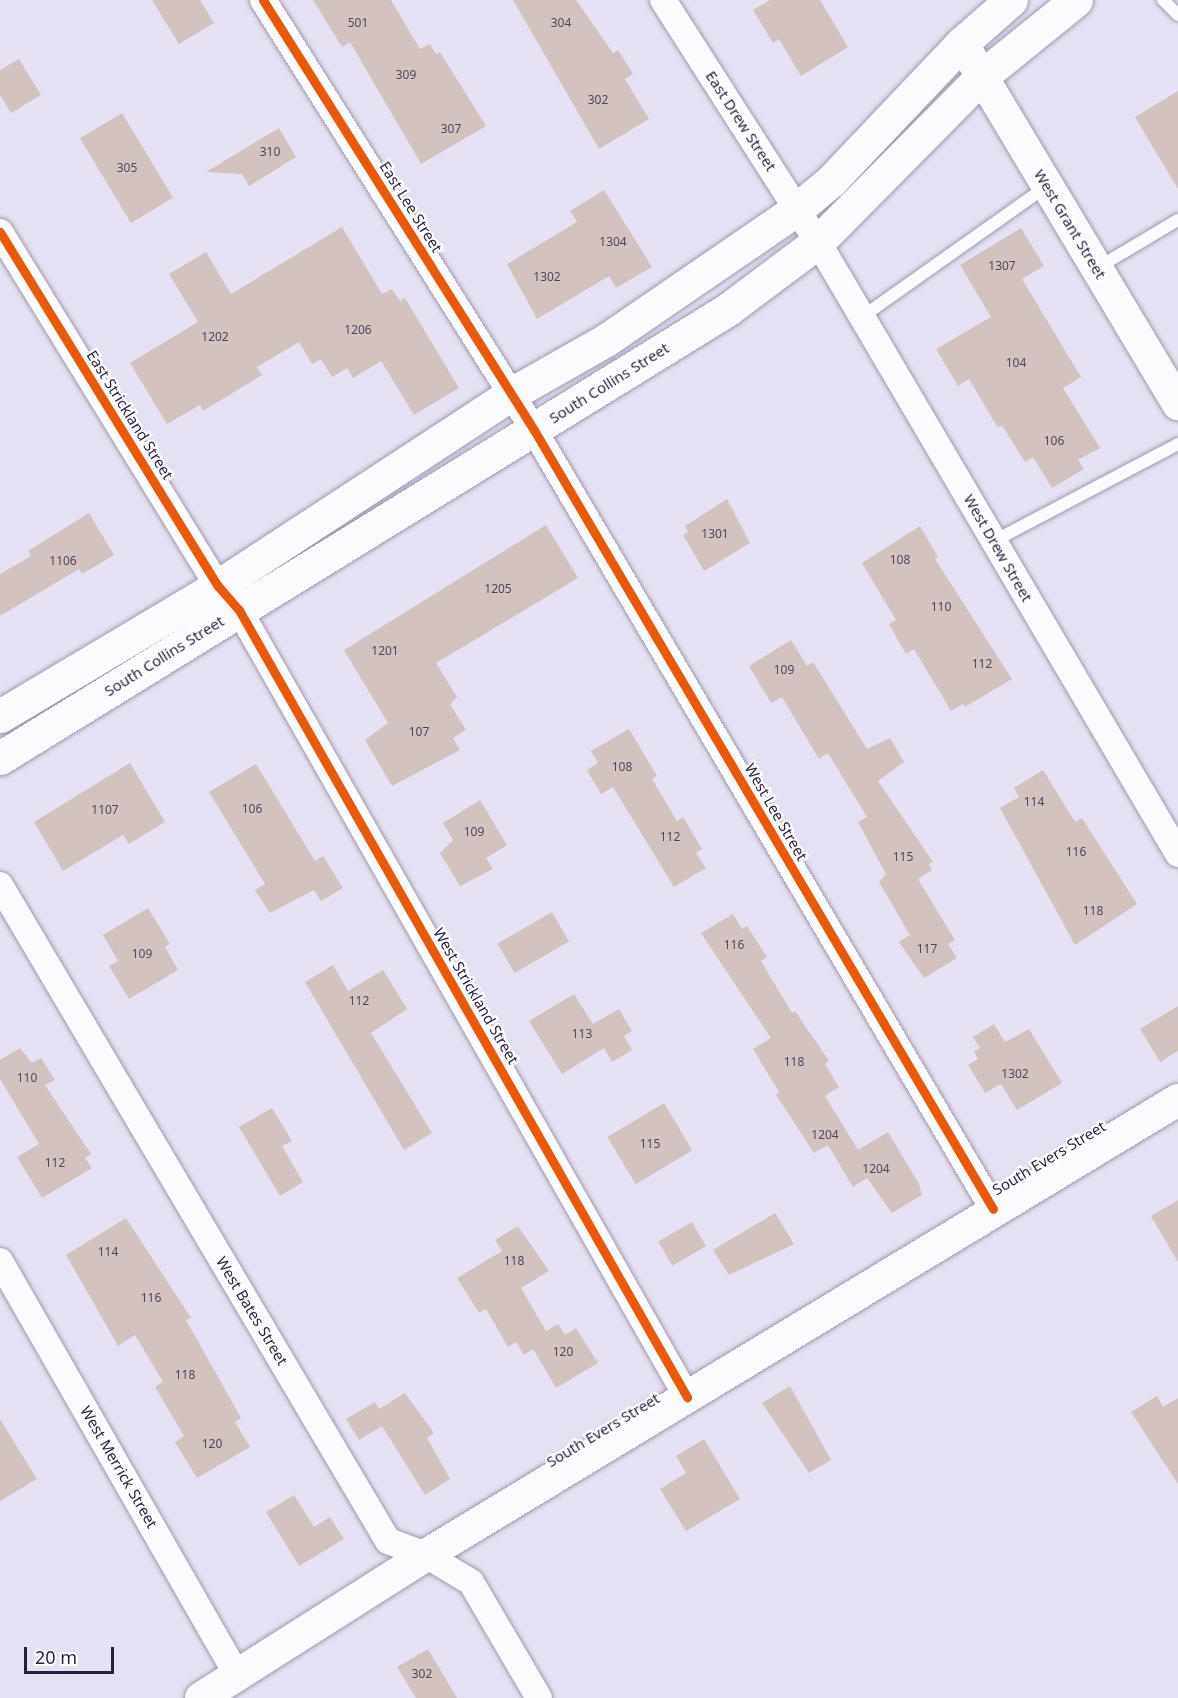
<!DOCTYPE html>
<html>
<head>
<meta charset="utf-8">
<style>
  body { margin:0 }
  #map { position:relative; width:1178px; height:1698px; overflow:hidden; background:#e5e1f3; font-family:"Noto Sans",sans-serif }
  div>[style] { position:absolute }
  .building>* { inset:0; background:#d2c2c0; transform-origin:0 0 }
  .roads { filter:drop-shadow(0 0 2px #9f9aaf) drop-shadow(0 0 2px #9f9aaf) }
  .service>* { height:12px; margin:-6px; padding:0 6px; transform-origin:6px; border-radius:6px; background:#fbfafd }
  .minor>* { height:26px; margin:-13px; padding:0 13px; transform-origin:13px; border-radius:13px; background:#fbfafd }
  .tertiary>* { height:32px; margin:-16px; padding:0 16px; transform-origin:16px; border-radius:16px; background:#fbfafd }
  .secondary>* { height:33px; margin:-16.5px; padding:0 16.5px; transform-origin:16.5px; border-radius:16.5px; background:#fbfafd }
  .cycleway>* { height:9px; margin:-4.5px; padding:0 4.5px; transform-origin:4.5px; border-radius:4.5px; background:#e8590c }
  span { translate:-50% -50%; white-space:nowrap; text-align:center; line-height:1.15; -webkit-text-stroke:4.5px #fff; paint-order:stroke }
  .number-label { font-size:12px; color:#52485e }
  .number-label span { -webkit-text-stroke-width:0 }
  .street-label { font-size:15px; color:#281f3d }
  .scale { position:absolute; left:24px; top:1647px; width:90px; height:27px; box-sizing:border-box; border:3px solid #281f3d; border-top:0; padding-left:8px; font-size:18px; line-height:21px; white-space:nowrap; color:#281f3d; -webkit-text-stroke:4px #fff; paint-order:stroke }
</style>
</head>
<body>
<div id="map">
  <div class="building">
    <div style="clip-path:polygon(152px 0,200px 0,214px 23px,179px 44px)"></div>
    <div style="clip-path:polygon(313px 0,391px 0,420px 49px,430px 44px,436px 54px,440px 52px,486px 126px,421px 164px,350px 42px,342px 47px)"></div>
    <div style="clip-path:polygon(513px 0,576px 0,613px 53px,618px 50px,633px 74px,625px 79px,649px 119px,599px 149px)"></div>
    <div style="clip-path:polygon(770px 0,820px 0,848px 47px,801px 76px,779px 39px,773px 43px,753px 10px)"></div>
    <div style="clip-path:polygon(19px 59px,41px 95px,11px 113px,0 95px,0 70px)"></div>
    <div style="clip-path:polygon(1178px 91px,1178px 189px,1135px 117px)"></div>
    <div style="left:122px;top:113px;width:99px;height:49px;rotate:59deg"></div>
    <div style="clip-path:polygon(279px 128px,296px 157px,249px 186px,242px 174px,206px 172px)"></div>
    <div style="clip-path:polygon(604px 190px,652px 267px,616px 288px,609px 276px,537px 319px,507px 264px,577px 222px,570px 211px)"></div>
    <div style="clip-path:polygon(342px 227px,382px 294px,392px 289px,400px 301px,405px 298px,459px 388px,414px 415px,381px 361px,353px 378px,347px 368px,332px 377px,321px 359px,312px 364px,299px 342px,257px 367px,262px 375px,203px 411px,200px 405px,167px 424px,130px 363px,198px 322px,169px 274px,206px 252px,231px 294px)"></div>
    <div style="clip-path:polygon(1021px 228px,1044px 266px,1022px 279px,1081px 377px,1063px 388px,1100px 448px,1078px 460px,1084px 469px,1052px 488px,1033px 457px,1025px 462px,1002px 425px,998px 428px,969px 379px,958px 386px,936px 349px,991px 317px,960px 265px)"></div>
    <div style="clip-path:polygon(727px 499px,750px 543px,704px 571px,683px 535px,688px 532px,685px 526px)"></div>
    <div style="clip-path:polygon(89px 513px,114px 555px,82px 574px,79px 569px,0 616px,0 574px,31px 556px,28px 551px)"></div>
    <div style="clip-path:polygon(546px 525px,578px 578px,436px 663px,457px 697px,450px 704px,466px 730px,453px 738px,460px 750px,392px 786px,365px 740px,388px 723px,344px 650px)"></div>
    <div style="clip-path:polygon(920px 526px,938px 557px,935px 559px,1012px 679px,965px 707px,963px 704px,951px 711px,914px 649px,906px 654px,889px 624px,896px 620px,862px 563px)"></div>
    <div style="clip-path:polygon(791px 640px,807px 666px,813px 662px,867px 749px,890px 738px,904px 762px,878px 781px,933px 862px,929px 864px,932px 870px,918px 879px,955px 940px,948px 944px,957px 958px,924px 978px,899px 942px,910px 935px,879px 882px,886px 874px,858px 822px,867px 817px,828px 753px,819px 759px,782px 697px,771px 703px,749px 666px)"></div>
    <div style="clip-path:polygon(629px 729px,657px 776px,652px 779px,677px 821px,683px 817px,702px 849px,696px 853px,706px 868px,674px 887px,613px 787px,601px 794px,587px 770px,598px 763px,591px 751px)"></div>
    <div style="clip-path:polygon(130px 763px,165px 822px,129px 844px,123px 835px,63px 871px,34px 822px)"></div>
    <div style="clip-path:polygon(256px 764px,315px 861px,323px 856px,343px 888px,321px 901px,314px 890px,270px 913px,255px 890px,265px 884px,209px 792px)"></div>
    <div style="clip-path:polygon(1043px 770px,1075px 822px,1082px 818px,1137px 904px,1075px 945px,1000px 808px,1019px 797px,1014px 788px)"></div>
    <div style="clip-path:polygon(480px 800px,507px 845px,486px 858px,493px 869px,460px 886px,440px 853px,453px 840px,443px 823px)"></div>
    <div style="clip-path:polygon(148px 908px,170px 944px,165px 947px,178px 970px,129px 999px,109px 966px,118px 961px,103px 935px)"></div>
    <div style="left:552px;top:912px;width:34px;height:63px;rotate:60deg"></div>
    <div style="clip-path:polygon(733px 914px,742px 929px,747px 926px,767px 957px,761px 961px,792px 1013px,795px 1011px,829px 1061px,825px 1064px,839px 1087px,825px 1096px,858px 1150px,888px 1132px,919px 1184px,922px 1195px,892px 1213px,867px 1178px,853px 1187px,828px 1145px,814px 1153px,776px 1095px,779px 1092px,753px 1049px,771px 1038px,701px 933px)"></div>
    <div style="clip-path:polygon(333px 965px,348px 991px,383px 970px,407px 1009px,371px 1033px,432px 1133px,404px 1150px,305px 982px)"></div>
    <div style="clip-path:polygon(574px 994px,593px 1024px,619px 1009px,632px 1031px,624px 1036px,632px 1050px,612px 1062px,604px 1048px,562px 1074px,529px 1021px)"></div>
    <div style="clip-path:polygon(1178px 1006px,1178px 1051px,1160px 1062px,1140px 1029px)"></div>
    <div style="clip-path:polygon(994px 1024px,1005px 1042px,1029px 1029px,1062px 1083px,1017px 1110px,1001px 1084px,985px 1093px,968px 1065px,978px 1059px,974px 1052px,980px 1048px,973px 1037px)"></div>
    <div style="clip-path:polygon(20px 1048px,32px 1063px,41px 1058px,55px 1080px,45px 1085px,91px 1154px,85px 1158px,92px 1168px,42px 1198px,17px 1157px,39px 1144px,0 1079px,0 1060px)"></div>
    <div style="left:664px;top:1103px;width:55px;height:66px;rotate:59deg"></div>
    <div style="clip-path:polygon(272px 1108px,292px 1141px,282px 1146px,303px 1182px,280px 1196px,239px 1127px)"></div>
    <div style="clip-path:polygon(1178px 1200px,1178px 1262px,1151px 1216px)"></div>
    <div style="clip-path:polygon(775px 1213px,794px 1244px,729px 1275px,713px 1250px)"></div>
    <div style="clip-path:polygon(126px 1218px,191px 1318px,186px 1320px,241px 1418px,235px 1422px,250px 1447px,197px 1478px,175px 1442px,184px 1436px,155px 1387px,163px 1382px,135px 1335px,118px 1346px,66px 1255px)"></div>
    <div style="left:692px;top:1222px;width:28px;height:39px;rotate:60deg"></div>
    <div style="clip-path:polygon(518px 1226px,549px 1271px,521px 1288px,546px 1331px,558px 1324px,565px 1335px,576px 1328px,598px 1363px,556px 1388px,533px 1349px,524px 1355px,516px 1342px,508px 1347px,486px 1309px,479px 1313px,457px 1278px,502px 1251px,495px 1240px)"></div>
    <div style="clip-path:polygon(790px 1386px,831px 1460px,809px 1473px,762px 1403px)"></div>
    <div style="clip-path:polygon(405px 1393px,434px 1433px,427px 1438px,450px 1479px,425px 1495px,382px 1426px,359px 1440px,346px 1419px,375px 1402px,379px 1409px)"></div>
    <div style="clip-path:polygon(1157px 1396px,1163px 1407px,1178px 1398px,1178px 1484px,1131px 1412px)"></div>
    <div style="clip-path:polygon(0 1419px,37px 1479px,0 1501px)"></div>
    <div style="clip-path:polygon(704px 1439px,740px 1499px,686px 1531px,660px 1489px,686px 1473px,676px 1456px)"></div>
    <div style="clip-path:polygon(294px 1495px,314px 1527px,330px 1517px,344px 1539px,299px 1566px,266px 1512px)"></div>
    <div style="clip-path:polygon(428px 1649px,457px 1698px,416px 1698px,397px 1667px)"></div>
  </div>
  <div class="roads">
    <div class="service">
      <div style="left:1163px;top:0;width:21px;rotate:45deg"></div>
      <div style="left:1097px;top:268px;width:94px;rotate:-30.7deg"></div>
      <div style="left:862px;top:317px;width:227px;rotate:-35.3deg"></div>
      <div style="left:994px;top:541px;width:208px;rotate:-27.8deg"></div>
    </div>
    <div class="minor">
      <div style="left:263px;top:0;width:508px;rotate:57.78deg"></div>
      <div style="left:534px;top:430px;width:904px;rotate:59.49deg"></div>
      <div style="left:663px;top:0;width:287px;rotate:57.4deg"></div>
      <div style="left:818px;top:242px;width:710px;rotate:59.53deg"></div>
      <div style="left:0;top:232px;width:416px;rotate:58.4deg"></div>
      <div style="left:218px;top:586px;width:32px;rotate:49deg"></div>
      <div style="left:239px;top:610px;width:906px;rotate:60.35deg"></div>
      <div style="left:0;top:885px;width:762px;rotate:59.4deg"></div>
      <div style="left:388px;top:1541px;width:40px;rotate:20.2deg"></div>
      <div style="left:426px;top:1555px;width:52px;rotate:31deg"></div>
      <div style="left:471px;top:1582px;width:134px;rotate:59.6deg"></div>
      <div style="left:0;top:1261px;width:476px;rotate:60.2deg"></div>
    </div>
    <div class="tertiary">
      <div style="left:962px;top:43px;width:421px;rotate:59.1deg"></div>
      <div style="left:201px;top:1698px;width:267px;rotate:-32.4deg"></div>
      <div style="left:426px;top:1555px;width:879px;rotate:-31.18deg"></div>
    </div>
    <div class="secondary">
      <div style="left:0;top:716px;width:254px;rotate:-30.8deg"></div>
      <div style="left:218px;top:586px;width:350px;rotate:-33.2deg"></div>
      <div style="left:511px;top:394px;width:109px;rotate:-29.6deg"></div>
      <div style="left:606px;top:340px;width:232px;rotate:-34.4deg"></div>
      <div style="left:797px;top:209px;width:44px;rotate:-39.5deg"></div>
      <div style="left:831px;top:181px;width:190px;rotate:-46.5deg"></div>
      <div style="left:962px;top:43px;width:65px;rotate:-41.3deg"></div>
      <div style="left:0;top:758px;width:854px;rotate:-31.64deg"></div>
      <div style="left:727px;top:310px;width:114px;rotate:-36.8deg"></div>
      <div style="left:818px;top:242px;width:232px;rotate:-45.3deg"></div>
      <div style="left:981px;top:77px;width:122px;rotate:-39deg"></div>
    </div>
  </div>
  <div class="cycleway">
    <div style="left:263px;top:0;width:508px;rotate:57.78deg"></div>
    <div style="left:534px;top:430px;width:904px;rotate:59.49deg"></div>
    <div style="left:0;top:232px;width:416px;rotate:58.4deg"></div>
    <div style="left:218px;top:586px;width:32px;rotate:49deg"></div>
    <div style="left:239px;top:610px;width:906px;rotate:60.35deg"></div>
  </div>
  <div class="number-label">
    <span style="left:358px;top:23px">501</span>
    <span style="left:561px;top:23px">304</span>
    <span style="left:406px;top:75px">309</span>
    <span style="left:598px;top:100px">302</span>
    <span style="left:451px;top:129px">307</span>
    <span style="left:270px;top:152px">310</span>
    <span style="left:127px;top:168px">305</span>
    <span style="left:613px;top:242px">1304</span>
    <span style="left:1002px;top:266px">1307</span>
    <span style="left:547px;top:277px">1302</span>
    <span style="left:358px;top:330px">1206</span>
    <span style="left:215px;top:337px">1202</span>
    <span style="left:1016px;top:363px">104</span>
    <span style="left:1054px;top:441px">106</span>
    <span style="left:715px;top:534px">1301</span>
    <span style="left:900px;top:560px">108</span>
    <span style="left:63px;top:561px">1106</span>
    <span style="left:498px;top:589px">1205</span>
    <span style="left:941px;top:607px">110</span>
    <span style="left:385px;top:651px">1201</span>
    <span style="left:982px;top:664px">112</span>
    <span style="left:784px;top:670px">109</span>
    <span style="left:419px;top:732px">107</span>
    <span style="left:622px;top:767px">108</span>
    <span style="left:1034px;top:802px">114</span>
    <span style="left:252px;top:809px">106</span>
    <span style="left:105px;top:810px">1107</span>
    <span style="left:474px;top:832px">109</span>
    <span style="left:670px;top:837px">112</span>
    <span style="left:1076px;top:852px">116</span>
    <span style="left:903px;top:857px">115</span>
    <span style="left:1093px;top:911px">118</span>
    <span style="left:734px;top:945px">116</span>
    <span style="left:927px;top:949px">117</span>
    <span style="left:142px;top:954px">109</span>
    <span style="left:359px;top:1001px">112</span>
    <span style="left:582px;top:1034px">113</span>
    <span style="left:794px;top:1062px">118</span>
    <span style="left:1015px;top:1074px">1302</span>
    <span style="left:27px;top:1078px">110</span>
    <span style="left:825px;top:1135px">1204</span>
    <span style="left:650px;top:1144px">115</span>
    <span style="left:55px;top:1163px">112</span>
    <span style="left:876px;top:1169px">1204</span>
    <span style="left:108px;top:1252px">114</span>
    <span style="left:514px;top:1261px">118</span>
    <span style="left:151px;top:1298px">116</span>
    <span style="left:563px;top:1352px">120</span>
    <span style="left:185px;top:1375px">118</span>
    <span style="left:212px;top:1444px">120</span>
    <span style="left:422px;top:1674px">302</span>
  </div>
  <div class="street-label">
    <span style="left:741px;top:121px;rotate:57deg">East Drew Street</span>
    <span style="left:411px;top:207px;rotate:58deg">East Lee Street</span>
    <span style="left:1070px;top:224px;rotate:59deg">West Grant Street</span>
    <span style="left:609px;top:383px;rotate:-32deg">South Collins Street</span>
    <span style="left:130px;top:415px;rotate:58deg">East Strickland Street</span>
    <span style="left:998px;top:548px;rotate:60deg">West Drew Street</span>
    <span style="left:164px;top:656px;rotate:-32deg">South Collins Street</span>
    <span style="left:776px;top:812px;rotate:60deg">West Lee Street</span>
    <span style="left:476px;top:996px;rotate:60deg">West Strickland Street</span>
    <span style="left:1049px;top:1158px;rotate:-31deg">South Evers Street</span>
    <span style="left:252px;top:1311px;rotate:59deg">West Bates Street</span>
    <span style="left:603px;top:1430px;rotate:-31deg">South Evers Street</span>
    <span style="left:119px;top:1467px;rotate:60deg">West Merrick Street</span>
  </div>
  <div class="scale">20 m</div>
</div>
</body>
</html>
